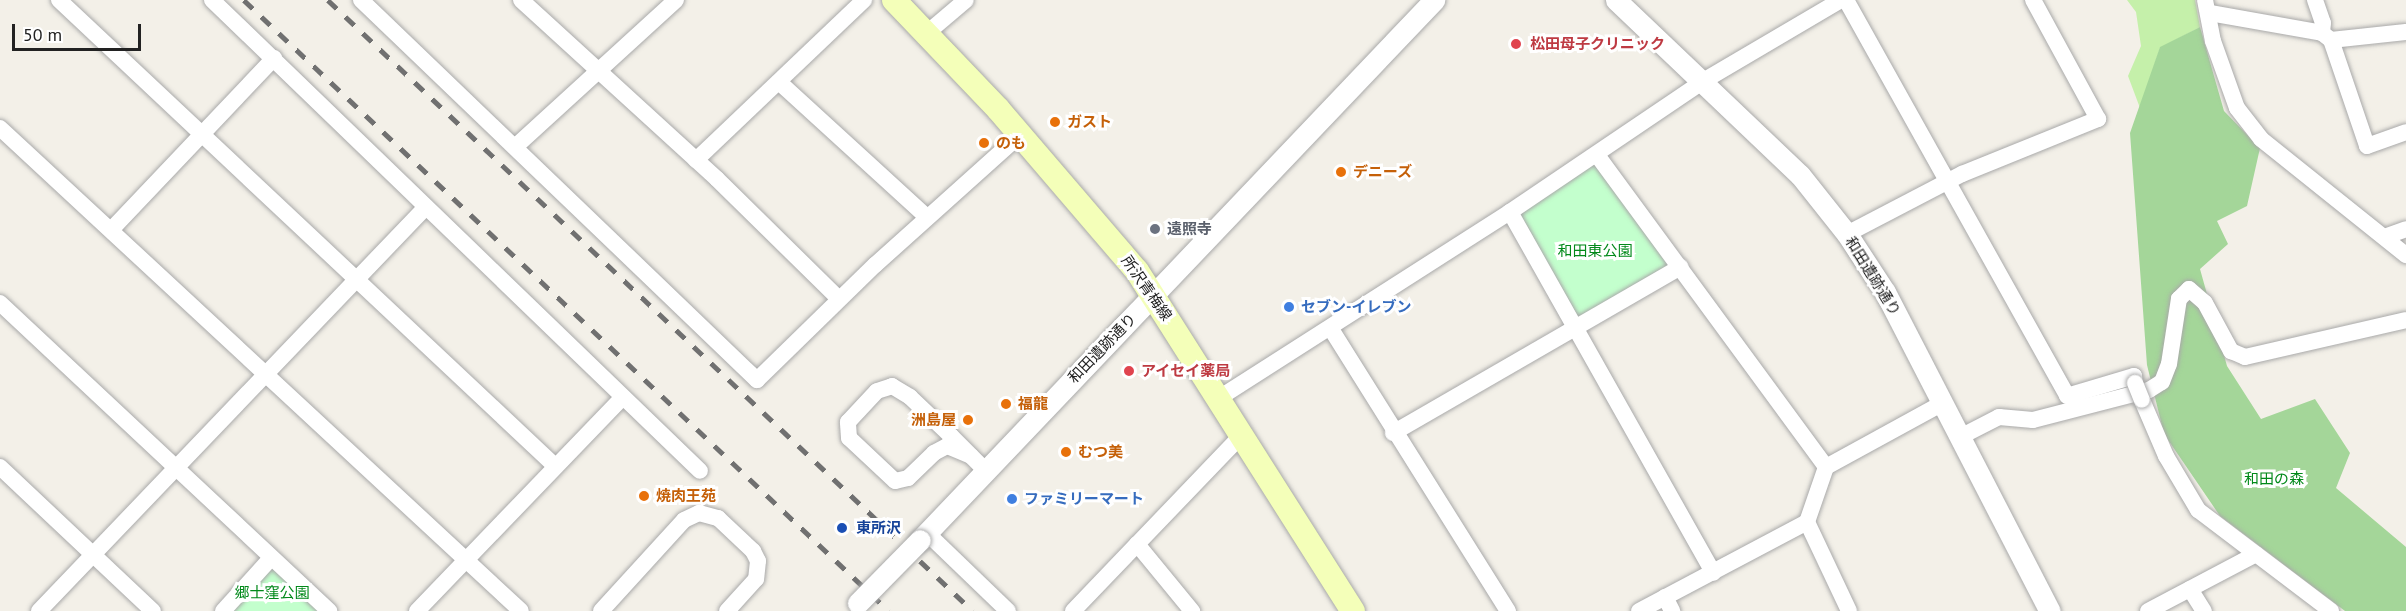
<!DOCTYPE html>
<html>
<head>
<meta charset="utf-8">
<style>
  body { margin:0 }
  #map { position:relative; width:2406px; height:611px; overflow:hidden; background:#f3f0e8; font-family:"PT Sans","Noto Sans JP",sans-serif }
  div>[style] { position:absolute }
  .grass>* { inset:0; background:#c5f0aa }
  .forest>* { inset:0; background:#a4d699 }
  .park>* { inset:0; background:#c3ffcd }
  .roads { filter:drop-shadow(0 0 2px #a9a9a9) drop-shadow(0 0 2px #a9a9a9) }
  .minor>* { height:16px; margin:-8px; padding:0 8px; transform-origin:8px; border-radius:8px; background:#fff }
  .tertiary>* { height:21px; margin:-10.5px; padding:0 10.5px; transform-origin:10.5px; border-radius:10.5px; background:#fff }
  .secondary>* { height:24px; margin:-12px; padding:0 12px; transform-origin:12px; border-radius:12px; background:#f4ffb9 }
  .rail>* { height:4.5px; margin-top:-2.25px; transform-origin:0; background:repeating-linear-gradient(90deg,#707070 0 12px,transparent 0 24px) }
  .bridges { filter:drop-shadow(0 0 2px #a9a9a9) drop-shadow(0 0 2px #a9a9a9) }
  .minor-bridge>* { height:16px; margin:-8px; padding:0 8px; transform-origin:8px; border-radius:8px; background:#fff }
  .tertiary-bridge>* { height:21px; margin:-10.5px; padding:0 10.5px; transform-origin:10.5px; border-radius:10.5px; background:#fff }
  .dots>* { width:16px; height:16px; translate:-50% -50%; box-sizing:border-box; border:3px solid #fff; border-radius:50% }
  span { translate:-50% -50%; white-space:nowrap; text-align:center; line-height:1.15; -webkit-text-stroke:6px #fff; paint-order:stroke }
  .health-label { font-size:15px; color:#be3a42; font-weight:700 }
  .left { translate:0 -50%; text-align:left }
  .food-label { font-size:15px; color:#c56008; font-weight:700 }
  .right { translate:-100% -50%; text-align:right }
  .worship-label { font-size:15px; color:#5b616d; font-weight:700 }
  .park-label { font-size:15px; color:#02891a }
  .street-label { font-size:15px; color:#222 }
  .shop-label { font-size:15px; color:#366cbe; font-weight:700 }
  .transit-label { font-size:15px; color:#164399; font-weight:700 }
  .scale { position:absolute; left:12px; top:24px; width:129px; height:27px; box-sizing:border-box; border:3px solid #222; border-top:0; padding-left:8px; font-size:18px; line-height:21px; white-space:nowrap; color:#222; -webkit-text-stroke:4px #fff; paint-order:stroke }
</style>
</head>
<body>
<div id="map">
  <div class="grass">
    <div style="clip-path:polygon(2127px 0,2195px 0,2200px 27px,2160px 48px,2140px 108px,2128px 76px,2141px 46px,2136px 12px)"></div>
  </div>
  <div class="forest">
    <div style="clip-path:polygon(2200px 27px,2224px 111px,2260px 148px,2247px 206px,2217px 221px,2228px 244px,2200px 269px,2227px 366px,2261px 419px,2315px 399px,2350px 453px,2336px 488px,2406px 547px,2406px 611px,2345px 611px,2220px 516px,2164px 434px,2147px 365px,2130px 133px,2160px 47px)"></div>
  </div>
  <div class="park">
    <div style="clip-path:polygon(1595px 164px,1670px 268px,1576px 325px,1516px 216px)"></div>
    <div style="clip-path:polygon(269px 569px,275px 569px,320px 611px,230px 611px)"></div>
  </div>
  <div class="roads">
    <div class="minor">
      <div style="left:59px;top:0;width:681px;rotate:43.21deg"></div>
      <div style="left:212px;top:0;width:678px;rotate:43.98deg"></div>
      <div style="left:361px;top:0;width:549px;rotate:43.82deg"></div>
      <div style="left:757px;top:380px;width:165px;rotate:-44.3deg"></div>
      <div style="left:875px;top:265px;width:195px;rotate:-41.9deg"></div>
      <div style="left:521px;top:0;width:265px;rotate:42.4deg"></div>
      <div style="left:717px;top:179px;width:171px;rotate:44.5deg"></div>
      <div style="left:1846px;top:0;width:453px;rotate:60.8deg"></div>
      <div style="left:2067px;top:396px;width:70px;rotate:-16.6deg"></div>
      <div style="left:2134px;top:376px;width:7px;rotate:82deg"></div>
      <div style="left:2205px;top:0;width:42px;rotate:79deg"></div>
      <div style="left:2213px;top:41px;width:71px;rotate:70.3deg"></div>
      <div style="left:2237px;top:108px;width:39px;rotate:52deg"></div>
      <div style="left:2261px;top:139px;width:186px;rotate:38.7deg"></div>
      <div style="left:2315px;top:0;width:24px;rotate:71deg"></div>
      <div style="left:2323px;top:23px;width:10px;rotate:96deg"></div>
      <div style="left:2322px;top:33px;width:11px;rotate:38deg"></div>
      <div style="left:2331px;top:40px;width:112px;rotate:71.2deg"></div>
      <div style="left:2367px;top:146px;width:41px;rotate:-19.7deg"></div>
      <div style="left:2210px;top:13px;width:114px;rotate:10.1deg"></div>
      <div style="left:926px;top:34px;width:52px;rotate:-40.4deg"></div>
      <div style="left:2331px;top:40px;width:75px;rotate:-6.1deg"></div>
      <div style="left:779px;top:82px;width:200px;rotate:42.4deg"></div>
      <div style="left:0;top:128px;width:710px;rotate:42.83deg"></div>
      <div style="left:515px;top:147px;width:218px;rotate:-42.4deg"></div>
      <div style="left:1597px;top:155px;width:387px;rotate:53.7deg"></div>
      <div style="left:696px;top:160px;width:232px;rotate:-43.6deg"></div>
      <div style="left:1510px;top:212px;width:414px;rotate:60.6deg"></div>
      <div style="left:111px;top:230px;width:237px;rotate:-46.5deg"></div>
      <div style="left:1847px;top:234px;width:130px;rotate:-27.6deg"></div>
      <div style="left:1962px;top:174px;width:147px;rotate:-22deg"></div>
      <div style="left:2098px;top:119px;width:136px;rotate:-118.6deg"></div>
      <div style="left:2387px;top:236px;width:20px;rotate:-20deg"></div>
      <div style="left:0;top:303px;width:451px;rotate:43.1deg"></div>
      <div style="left:1331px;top:329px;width:333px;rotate:57.9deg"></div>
      <div style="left:1219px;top:398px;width:345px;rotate:-32.6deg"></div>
      <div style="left:1510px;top:212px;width:235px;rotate:-34.1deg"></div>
      <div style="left:1705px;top:80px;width:158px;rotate:-30.5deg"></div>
      <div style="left:2142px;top:400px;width:61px;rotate:66.8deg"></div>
      <div style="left:2166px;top:456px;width:63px;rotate:59.3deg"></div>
      <div style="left:2198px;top:510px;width:167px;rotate:37.2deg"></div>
      <div style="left:1393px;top:433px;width:332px;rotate:-30deg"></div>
      <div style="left:1960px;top:437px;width:44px;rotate:-27.1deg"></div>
      <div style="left:1999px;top:417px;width:34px;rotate:5deg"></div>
      <div style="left:2033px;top:420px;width:120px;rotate:-14.5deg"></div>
      <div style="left:2149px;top:390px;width:15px;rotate:-32deg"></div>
      <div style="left:2162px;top:382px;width:19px;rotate:-69deg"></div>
      <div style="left:2169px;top:364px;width:66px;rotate:-81.3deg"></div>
      <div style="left:2179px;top:299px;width:14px;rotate:-45deg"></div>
      <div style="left:2189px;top:289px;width:21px;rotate:41deg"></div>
      <div style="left:2205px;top:303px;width:55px;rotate:61.6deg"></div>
      <div style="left:2231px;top:351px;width:15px;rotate:23deg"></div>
      <div style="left:2245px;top:357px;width:165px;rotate:-12.9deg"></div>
      <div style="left:971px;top:456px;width:26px;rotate:-157deg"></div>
      <div style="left:947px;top:446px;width:15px;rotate:152deg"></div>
      <div style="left:934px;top:453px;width:36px;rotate:136deg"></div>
      <div style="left:908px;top:478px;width:13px;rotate:167deg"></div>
      <div style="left:895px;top:481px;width:63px;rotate:-136.9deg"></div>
      <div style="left:849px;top:438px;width:16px;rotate:-94deg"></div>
      <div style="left:848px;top:422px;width:42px;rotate:-46.9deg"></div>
      <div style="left:877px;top:391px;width:16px;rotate:-18deg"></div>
      <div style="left:892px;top:386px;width:21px;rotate:31deg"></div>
      <div style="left:910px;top:397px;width:57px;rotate:43.6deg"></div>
      <div style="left:951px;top:436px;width:48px;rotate:45deg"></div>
      <div style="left:0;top:467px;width:210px;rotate:43.3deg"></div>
      <div style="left:1807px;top:522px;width:98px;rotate:64.7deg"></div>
      <div style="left:927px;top:533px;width:112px;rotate:43.9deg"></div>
      <div style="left:1137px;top:544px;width:87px;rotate:50.6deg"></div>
      <div style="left:2190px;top:589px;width:26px;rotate:58deg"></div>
      <div style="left:1665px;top:597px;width:16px;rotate:63deg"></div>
      <div style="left:39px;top:611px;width:557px;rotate:-46.24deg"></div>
      <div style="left:223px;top:611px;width:72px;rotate:-47.8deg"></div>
      <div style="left:417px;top:611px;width:296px;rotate:-46.1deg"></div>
      <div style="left:601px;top:611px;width:123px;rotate:-47.6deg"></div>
      <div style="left:684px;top:520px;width:17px;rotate:-25deg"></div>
      <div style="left:699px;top:513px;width:20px;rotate:15deg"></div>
      <div style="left:718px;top:518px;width:48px;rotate:43.3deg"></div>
      <div style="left:753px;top:551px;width:11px;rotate:63deg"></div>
      <div style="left:758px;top:561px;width:18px;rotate:96deg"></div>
      <div style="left:756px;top:579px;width:43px;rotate:132.2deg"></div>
      <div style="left:1073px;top:611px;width:244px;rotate:-46.2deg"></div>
      <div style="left:1639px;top:611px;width:190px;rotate:-27.9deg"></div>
      <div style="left:1807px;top:522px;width:58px;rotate:-70.9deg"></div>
      <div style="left:1826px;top:467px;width:133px;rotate:-28.7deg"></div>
      <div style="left:2148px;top:611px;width:122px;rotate:-27.8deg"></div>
    </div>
    <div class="tertiary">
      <div style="left:1616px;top:0;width:254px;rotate:43.6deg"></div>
      <div style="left:1800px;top:175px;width:75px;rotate:51.5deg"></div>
      <div style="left:1847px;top:234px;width:69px;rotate:56.8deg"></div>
      <div style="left:1885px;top:292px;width:359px;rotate:62.7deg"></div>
      <div style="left:920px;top:540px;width:746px;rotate:-46.41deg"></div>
    </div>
    <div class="secondary">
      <div style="left:894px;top:0;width:151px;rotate:46.3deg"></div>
      <div style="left:998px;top:109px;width:213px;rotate:49.4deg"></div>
      <div style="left:1137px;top:271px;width:403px;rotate:57.6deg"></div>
    </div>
  </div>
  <div class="rail">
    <div style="left:244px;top:0;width:888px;rotate:43.45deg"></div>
    <div style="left:328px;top:0;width:888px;rotate:43.45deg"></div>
  </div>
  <div class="bridges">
    <div class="minor-bridge">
      <div style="left:2135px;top:383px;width:18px;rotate:68deg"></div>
    </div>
    <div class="tertiary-bridge">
      <div style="left:858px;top:603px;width:88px;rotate:-45.5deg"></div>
    </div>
  </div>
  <div class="dots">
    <div style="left:1516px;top:44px;background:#e0444e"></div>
    <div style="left:1055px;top:122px;background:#e8710a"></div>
    <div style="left:984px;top:143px;background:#e8710a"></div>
    <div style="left:1341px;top:172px;background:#e8710a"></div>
    <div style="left:1155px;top:229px;background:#6b7280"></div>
    <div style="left:1289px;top:307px;background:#3f7fe0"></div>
    <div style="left:1129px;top:371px;background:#e0444e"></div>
    <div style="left:1006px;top:404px;background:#e8710a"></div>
    <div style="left:968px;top:420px;background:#e8710a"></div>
    <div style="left:1066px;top:452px;background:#e8710a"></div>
    <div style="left:644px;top:496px;background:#e8710a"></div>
    <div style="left:1012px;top:499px;background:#3f7fe0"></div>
    <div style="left:842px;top:528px;background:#1a4fb4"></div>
  </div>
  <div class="health-label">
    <span class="left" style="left:1530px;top:44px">松田母子クリニック</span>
    <span class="left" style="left:1141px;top:371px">アイセイ薬局</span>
  </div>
  <div class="food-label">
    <span class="left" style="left:1067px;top:122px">ガスト</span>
    <span class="left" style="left:996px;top:143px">のも</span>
    <span class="left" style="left:1353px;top:172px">デニーズ</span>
    <span class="left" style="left:1018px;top:404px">福龍</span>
    <span class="right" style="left:956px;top:420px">洲島屋</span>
    <span class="left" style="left:1078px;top:452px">むつ美</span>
    <span class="left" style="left:656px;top:496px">焼肉王苑</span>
  </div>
  <div class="worship-label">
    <span class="left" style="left:1167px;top:229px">遠照寺</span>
  </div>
  <div class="park-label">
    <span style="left:1595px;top:251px">和田東公園</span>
    <span style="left:2274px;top:479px">和田の森</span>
    <span style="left:272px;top:593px">郷士窪公園</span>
  </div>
  <div class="street-label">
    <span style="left:1873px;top:276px;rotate:58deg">和田遺跡通り</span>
    <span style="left:1147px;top:288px;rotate:55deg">所沢青梅線</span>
    <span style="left:1102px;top:348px;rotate:-46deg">和田遺跡通り</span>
  </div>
  <div class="shop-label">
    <span class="left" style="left:1301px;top:307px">セブン-イレブン</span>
    <span class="left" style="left:1024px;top:499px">ファミリーマート</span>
  </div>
  <div class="transit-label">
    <span class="left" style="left:856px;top:528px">東所沢</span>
  </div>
  <div class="scale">50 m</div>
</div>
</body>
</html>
